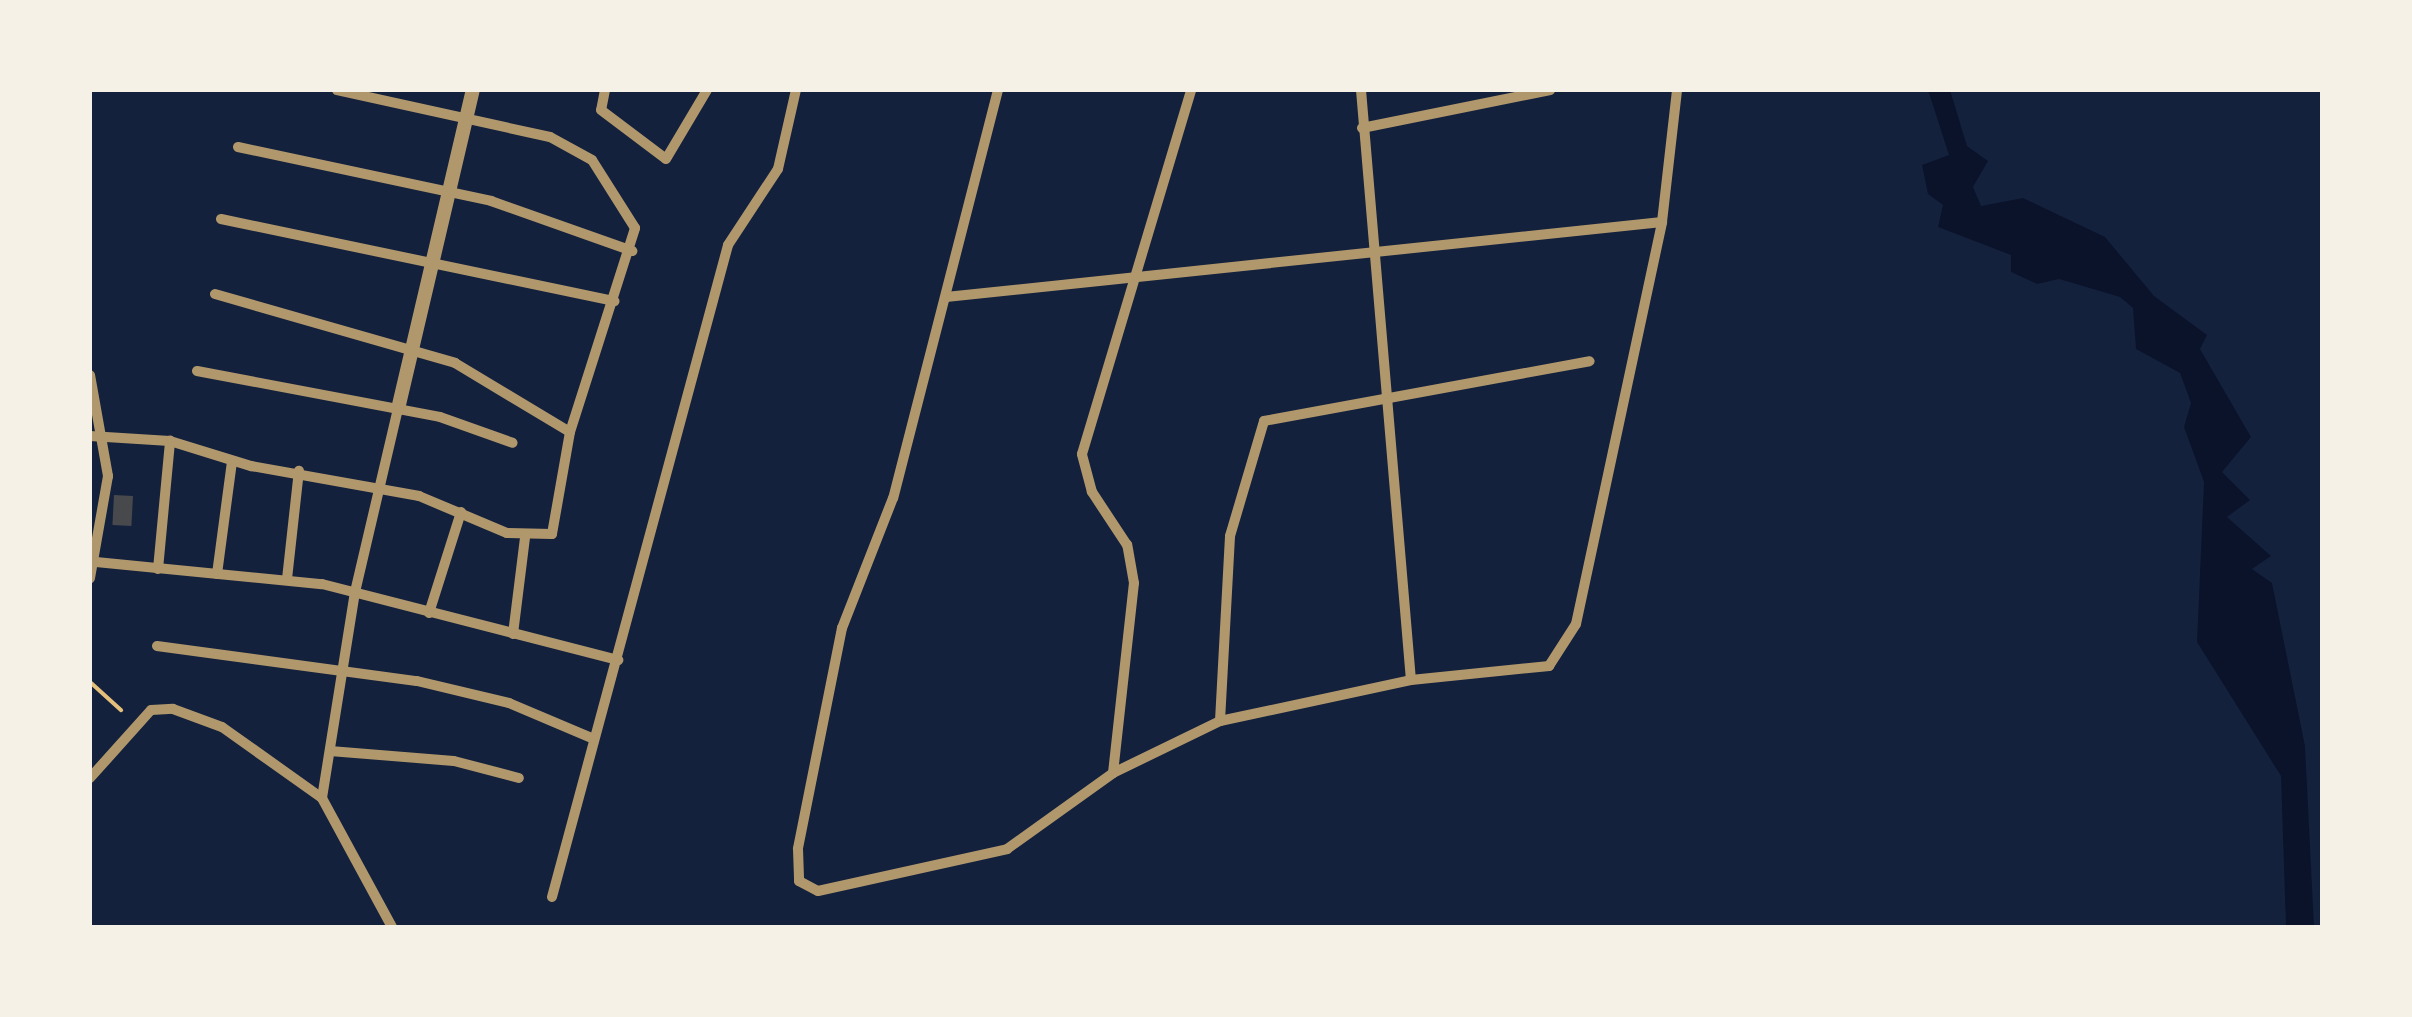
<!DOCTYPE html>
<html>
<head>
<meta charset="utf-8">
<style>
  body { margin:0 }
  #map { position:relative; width:2412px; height:1017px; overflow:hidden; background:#14213d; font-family:"Varela Round",sans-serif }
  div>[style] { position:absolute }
  .water>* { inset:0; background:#0b132b }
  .building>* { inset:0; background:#48494c; transform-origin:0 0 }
  .path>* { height:4px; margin:-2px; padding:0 2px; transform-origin:2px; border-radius:2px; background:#e5c07b }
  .minor>* { height:10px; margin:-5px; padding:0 5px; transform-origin:5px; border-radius:5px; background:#b1986c }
  .tertiary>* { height:14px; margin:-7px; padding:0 7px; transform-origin:7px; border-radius:7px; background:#b1986c }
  span { translate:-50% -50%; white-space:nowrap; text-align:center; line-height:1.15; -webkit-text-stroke:8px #f6f1e7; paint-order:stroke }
  .frame { position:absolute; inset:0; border:92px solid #f6f1e7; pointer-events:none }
</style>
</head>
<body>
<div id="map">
  <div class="water">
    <div style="clip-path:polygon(1928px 90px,1950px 90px,1967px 146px,1988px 161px,1973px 187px,1981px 206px,2023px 198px,2105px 237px,2154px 296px,2207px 335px,2200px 349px,2251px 437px,2222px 472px,2250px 500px,2227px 517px,2271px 556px,2252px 569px,2272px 583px,2305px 746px,2314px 927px,2286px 927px,2281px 776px,2197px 642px,2204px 482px,2184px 427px,2191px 403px,2180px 373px,2136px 349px,2133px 308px,2120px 297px,2059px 279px,2037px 284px,2011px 272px,2011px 255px,1938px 227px,1943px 205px,1928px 194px,1922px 165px,1949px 155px)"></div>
  </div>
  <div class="building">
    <div style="left:114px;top:495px;width:19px;height:30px;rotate:3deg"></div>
  </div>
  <div class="path">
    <div style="left:90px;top:682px;width:42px;rotate:42.1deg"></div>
  </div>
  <div class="minor">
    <div style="left:605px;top:90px;width:20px;rotate:101deg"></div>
    <div style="left:601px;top:110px;width:81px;rotate:37deg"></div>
    <div style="left:666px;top:159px;width:80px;rotate:-59.3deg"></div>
    <div style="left:998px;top:90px;width:421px;rotate:104.4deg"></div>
    <div style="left:893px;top:498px;width:140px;rotate:111.4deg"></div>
    <div style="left:842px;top:628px;width:225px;rotate:101.3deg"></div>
    <div style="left:798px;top:849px;width:32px;rotate:88deg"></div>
    <div style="left:799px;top:881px;width:21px;rotate:28deg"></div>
    <div style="left:818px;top:891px;width:194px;rotate:-12.5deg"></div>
    <div style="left:1007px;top:849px;width:130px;rotate:-35.6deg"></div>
    <div style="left:1113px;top:773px;width:119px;rotate:-25.9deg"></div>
    <div style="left:1220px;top:721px;width:195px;rotate:-12.1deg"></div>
    <div style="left:1411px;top:680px;width:139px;rotate:-5.8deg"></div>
    <div style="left:1549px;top:666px;width:50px;rotate:-57.3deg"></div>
    <div style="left:1576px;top:624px;width:411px;rotate:-77.9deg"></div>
    <div style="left:1662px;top:222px;width:133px;rotate:-83.5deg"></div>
    <div style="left:1361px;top:90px;width:592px;rotate:85.16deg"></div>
    <div style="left:1362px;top:128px;width:192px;rotate:-11.4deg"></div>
    <div style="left:238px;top:147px;width:259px;rotate:12deg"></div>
    <div style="left:491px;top:201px;width:150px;rotate:19.5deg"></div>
    <div style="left:221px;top:219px;width:402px;rotate:11.8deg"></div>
    <div style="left:215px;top:294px;width:250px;rotate:16deg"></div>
    <div style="left:455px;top:363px;width:134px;rotate:31deg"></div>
    <div style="left:946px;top:297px;width:720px;rotate:-5.98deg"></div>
    <div style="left:197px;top:371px;width:247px;rotate:10.7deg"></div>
    <div style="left:440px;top:417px;width:77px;rotate:19.6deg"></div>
    <div style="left:90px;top:375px;width:103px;rotate:79.9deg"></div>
    <div style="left:108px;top:476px;width:104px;rotate:100deg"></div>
    <div style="left:90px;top:436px;width:80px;rotate:3.6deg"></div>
    <div style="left:170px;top:441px;width:85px;rotate:17.2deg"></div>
    <div style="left:251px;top:466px;width:171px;rotate:10.1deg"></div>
    <div style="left:419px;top:496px;width:95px;rotate:22.8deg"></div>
    <div style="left:507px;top:533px;width:45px;rotate:1.3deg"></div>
    <div style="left:552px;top:534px;width:104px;rotate:-80deg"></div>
    <div style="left:570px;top:432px;width:214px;rotate:-72.3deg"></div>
    <div style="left:635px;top:228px;width:80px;rotate:-122.3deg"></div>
    <div style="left:592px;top:160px;width:48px;rotate:-151.3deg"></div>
    <div style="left:550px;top:137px;width:218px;rotate:-167.6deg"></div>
    <div style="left:96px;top:562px;width:227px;rotate:5.6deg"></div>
    <div style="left:322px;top:584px;width:306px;rotate:14.4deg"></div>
    <div style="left:158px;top:569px;width:129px;rotate:-84.6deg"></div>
    <div style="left:217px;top:574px;width:114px;rotate:-82.4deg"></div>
    <div style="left:287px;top:579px;width:109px;rotate:-83.7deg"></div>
    <div style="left:429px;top:613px;width:106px;rotate:-72.4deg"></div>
    <div style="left:513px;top:634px;width:98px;rotate:-82.9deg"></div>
    <div style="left:157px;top:646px;width:262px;rotate:7.7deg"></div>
    <div style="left:417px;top:681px;width:95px;rotate:13.4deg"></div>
    <div style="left:509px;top:703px;width:92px;rotate:23deg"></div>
    <div style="left:1220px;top:721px;width:185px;rotate:-86.9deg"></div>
    <div style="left:1230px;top:536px;width:120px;rotate:-73.5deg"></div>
    <div style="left:1264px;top:421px;width:331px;rotate:-10.4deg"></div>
    <div style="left:330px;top:751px;width:124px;rotate:4.6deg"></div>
    <div style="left:454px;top:761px;width:67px;rotate:14.7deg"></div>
    <div style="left:1113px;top:773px;width:191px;rotate:-83.7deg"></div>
    <div style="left:1134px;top:583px;width:39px;rotate:-100deg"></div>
    <div style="left:1127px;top:545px;width:64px;rotate:-123.4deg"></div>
    <div style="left:1092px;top:492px;width:39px;rotate:-105deg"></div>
    <div style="left:1082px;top:454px;width:380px;rotate:-73.3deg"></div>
    <div style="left:90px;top:778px;width:91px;rotate:-48.1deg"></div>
    <div style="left:151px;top:710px;width:22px;rotate:-3deg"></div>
    <div style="left:173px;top:709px;width:52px;rotate:20.2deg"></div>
    <div style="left:222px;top:727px;width:123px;rotate:35.4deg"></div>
    <div style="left:552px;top:897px;width:675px;rotate:-74.89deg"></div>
    <div style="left:728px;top:245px;width:91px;rotate:-56.7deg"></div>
    <div style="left:778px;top:169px;width:81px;rotate:-77.2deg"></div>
    <div style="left:392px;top:927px;width:147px;rotate:-118.5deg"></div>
    <div style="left:322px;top:798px;width:209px;rotate:-80.9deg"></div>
    <div style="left:355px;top:592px;width:188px;rotate:-76.8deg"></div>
  </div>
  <div class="tertiary">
    <div style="left:398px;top:409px;width:328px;rotate:-76.8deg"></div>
  </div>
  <div class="frame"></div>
</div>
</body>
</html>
